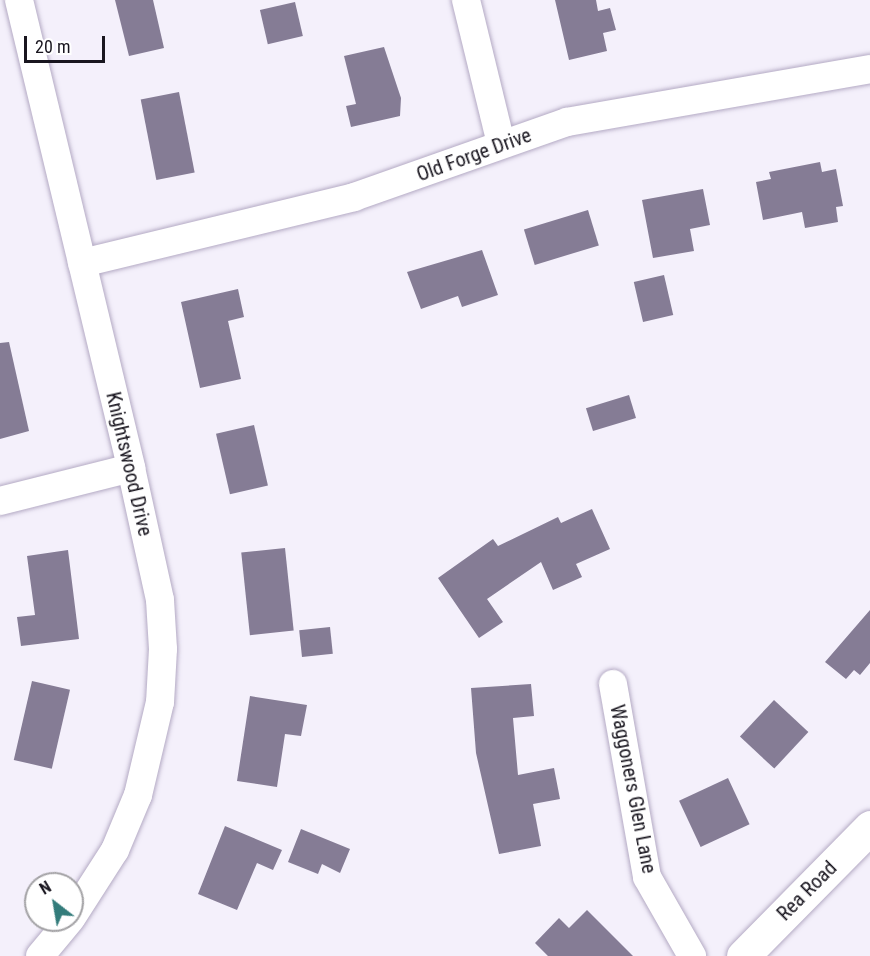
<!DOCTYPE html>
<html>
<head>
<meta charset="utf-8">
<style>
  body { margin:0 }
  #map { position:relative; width:870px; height:956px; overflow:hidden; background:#f4f0fb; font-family:"Roboto Condensed",sans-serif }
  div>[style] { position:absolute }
  .building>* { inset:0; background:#857c95; transform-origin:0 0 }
  .roads { filter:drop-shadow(0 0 2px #b4aac4) drop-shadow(0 0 2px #b4aac4) }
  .minor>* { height:28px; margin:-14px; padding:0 14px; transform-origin:14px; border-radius:14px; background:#fff }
  .major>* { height:33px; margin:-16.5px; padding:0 16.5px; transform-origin:16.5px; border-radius:16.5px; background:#fff }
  span { translate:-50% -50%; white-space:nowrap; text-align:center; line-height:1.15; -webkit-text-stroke:4.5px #fff; paint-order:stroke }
  .street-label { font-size:20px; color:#19161f }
  .north { position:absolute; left:24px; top:872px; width:60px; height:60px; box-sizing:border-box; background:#fff; border:2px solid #a3a2a5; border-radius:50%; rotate:329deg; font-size:16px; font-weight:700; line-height:24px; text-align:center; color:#19161f }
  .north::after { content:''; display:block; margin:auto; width:21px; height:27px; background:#337c7b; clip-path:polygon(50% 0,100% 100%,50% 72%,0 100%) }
  .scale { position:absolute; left:24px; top:36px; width:81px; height:27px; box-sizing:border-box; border:3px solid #19161f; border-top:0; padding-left:8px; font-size:18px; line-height:21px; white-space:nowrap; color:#19161f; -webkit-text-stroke:4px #fff; paint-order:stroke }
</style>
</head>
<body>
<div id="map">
  <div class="building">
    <div style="clip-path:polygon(115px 0,153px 0,164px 48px,129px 56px)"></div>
    <div style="clip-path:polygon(555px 0,596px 0,598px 11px,610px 8px,616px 30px,603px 33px,607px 51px,569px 60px)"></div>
    <div style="left:295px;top:2px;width:35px;height:36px;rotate:77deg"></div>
    <div style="clip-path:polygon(384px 47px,401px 98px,400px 116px,351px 127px,346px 106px,356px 104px,344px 56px)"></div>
    <div style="left:179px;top:92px;width:82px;height:39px;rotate:79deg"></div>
    <div style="clip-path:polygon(820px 162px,822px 172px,836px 169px,843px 206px,836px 207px,838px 222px,805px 228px,802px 212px,763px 220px,756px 182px,771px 179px,769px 172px)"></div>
    <div style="clip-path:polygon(703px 189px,710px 225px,690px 229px,694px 251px,653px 258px,642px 200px)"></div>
    <div style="left:588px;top:210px;width:37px;height:67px;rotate:73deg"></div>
    <div style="clip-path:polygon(482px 250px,498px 295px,462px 307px,458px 296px,421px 309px,407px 272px)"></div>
    <div style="left:664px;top:275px;width:41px;height:31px;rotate:77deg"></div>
    <div style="clip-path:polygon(238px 289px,244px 317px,228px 321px,241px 379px,200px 388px,181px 302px)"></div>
    <div style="clip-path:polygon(9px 342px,29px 431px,0 439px,0 343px)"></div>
    <div style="left:629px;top:395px;width:24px;height:45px;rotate:73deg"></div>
    <div style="left:254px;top:425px;width:62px;height:39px;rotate:77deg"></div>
    <div style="clip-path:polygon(592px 509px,610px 549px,576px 564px,582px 577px,553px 590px,541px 562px,487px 599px,503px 622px,479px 638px,438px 578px,493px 539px,498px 546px,558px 517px,561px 523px)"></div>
    <div style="left:285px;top:548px;width:83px;height:44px;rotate:84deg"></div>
    <div style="clip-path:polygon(68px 550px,79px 639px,21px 646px,17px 617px,35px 615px,27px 556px)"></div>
    <div style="clip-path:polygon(870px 610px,870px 663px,860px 675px,854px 670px,846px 679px,825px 662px)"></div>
    <div style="left:330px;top:627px;width:27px;height:31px;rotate:84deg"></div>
    <div style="left:32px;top:681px;width:39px;height:81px;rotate:13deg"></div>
    <div style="clip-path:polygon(531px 684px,534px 716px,513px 718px,518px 775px,554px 768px,560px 799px,533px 804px,541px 846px,499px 854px,476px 753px,471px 688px)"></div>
    <div style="clip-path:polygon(250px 696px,307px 705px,301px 736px,285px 734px,277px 787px,237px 781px)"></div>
    <div style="left:774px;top:700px;width:47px;height:50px;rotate:43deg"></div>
    <div style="left:728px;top:778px;width:51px;height:54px;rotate:65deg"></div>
    <div style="clip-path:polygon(225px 826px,282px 850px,273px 870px,257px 863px,237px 910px,198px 894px)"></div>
    <div style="clip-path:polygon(301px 829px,350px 849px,340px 873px,322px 864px,318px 874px,288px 862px)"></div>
    <div style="clip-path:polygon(587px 910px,633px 956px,548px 956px,535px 943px,559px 918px,569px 928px)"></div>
  </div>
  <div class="roads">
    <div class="minor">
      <div style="left:19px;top:0;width:481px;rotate:76.5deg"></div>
      <div style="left:131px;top:468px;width:135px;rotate:77.6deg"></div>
      <div style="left:160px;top:600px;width:49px;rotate:86.5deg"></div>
      <div style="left:163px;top:649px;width:53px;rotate:93.2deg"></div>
      <div style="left:160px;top:702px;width:96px;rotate:103.3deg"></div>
      <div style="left:138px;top:795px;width:60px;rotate:112.7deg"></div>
      <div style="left:115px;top:850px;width:80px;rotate:122.7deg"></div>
      <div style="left:466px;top:0;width:148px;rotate:76.3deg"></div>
      <div style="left:82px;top:263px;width:280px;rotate:-13.6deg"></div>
      <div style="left:354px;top:197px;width:226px;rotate:-19.4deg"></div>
      <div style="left:567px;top:122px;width:308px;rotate:-9.9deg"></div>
      <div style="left:0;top:501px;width:135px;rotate:-14.1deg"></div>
      <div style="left:613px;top:684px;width:196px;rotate:80deg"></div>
      <div style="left:647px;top:877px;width:91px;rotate:60.3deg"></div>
      <div style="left:40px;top:956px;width:47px;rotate:-50.2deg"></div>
    </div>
    <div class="major">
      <div style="left:743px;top:956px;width:181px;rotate:-45.4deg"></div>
    </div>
  </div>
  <div class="street-label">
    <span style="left:474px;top:155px;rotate:-20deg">Old Forge Drive</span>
    <span style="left:129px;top:464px;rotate:77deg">Knightswood Drive</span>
    <span style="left:633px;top:789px;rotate:79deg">Waggoners Glen Lane</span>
    <span style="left:807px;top:891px;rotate:-45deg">Rea Road</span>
  </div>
  <div class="north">N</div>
  <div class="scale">20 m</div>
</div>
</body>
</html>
